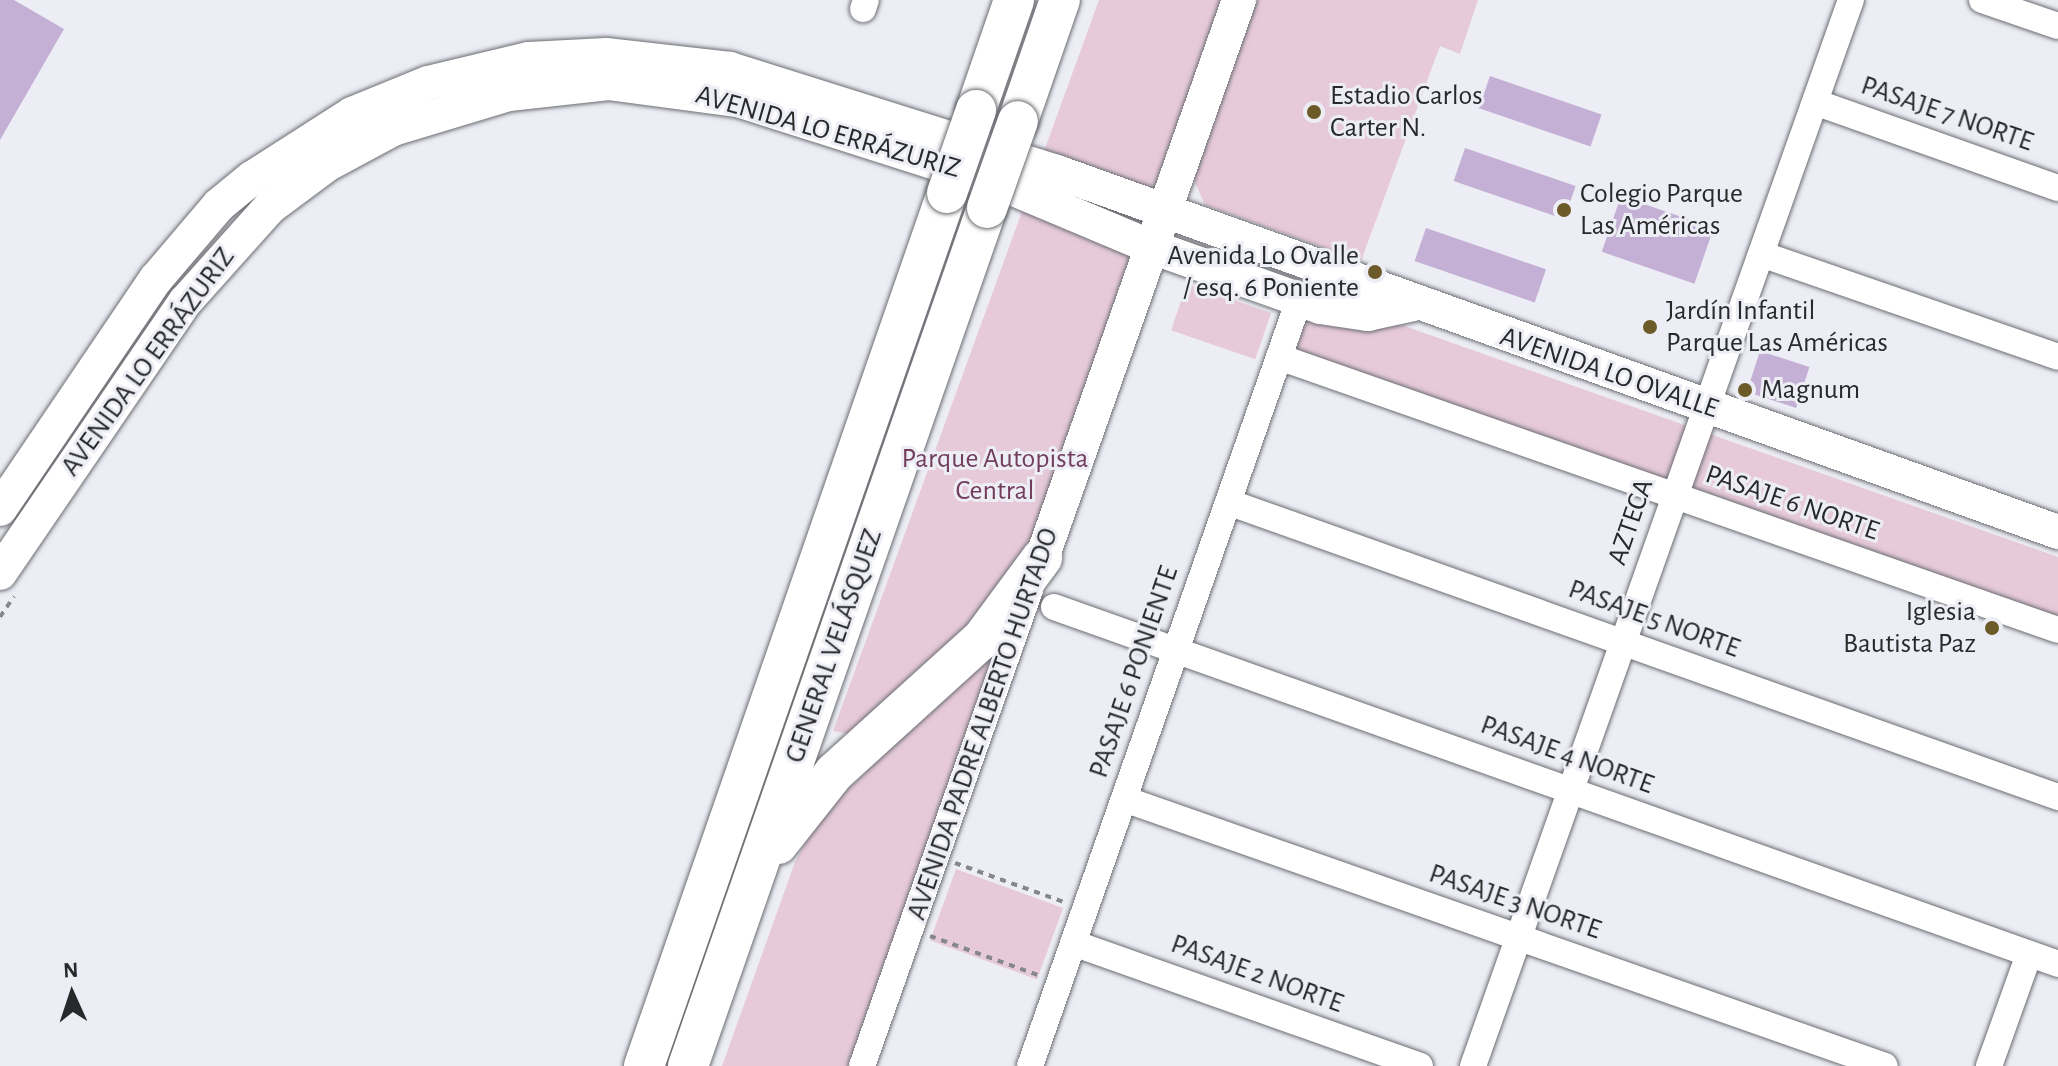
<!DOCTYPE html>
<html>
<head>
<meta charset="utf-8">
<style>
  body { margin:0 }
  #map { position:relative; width:2058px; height:1066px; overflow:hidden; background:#edeef5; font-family:"Alegreya Sans",sans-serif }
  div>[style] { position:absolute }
  .green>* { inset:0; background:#e7cada; transform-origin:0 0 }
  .building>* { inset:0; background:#c4b0d5; transform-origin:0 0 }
  .path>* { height:4px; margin-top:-2px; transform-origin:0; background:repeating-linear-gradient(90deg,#86878c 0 6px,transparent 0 12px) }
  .roads { filter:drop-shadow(0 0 2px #6b6d72) drop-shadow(0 0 2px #6b6d72) }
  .minor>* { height:26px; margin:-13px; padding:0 13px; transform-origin:13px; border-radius:13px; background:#fff }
  .major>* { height:34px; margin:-17px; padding:0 17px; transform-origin:17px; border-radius:17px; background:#fff }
  .highway>* { height:40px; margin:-20px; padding:0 20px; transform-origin:20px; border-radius:20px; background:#fff }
  .bridges { filter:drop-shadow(0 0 2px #6b6d72) drop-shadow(0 0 2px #6b6d72) }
  .highway-bridge>* { height:40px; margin:-20px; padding:0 20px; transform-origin:20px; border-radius:20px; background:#fff }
  .dots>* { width:22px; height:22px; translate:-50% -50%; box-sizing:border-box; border:4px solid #edeef5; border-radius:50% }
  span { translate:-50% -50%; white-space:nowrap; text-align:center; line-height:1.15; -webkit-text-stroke:6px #edeef5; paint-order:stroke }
  .poi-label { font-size:28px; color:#28292b }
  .left { translate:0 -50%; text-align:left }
  .right { translate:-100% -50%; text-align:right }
  .street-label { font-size:28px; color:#28292b }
  .park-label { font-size:28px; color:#733d5d }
  .north { position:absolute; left:32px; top:954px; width:80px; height:80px; -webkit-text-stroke:6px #edeef5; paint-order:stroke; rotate:357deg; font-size:22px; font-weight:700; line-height:32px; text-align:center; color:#28292b }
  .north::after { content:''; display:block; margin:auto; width:28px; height:36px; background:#28292b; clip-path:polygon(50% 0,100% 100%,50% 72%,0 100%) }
</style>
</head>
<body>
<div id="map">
  <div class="green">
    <div style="clip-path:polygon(1099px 0,1224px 0,1060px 488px,1012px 588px,855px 735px,833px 731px)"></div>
    <div style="clip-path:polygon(1253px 0,1478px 0,1460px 54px,1440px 46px,1361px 261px,1205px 205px,1190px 171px)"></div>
    <div style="left:1187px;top:284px;width:89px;height:49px;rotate:19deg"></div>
    <div style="clip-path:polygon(1307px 315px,1382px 318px,2058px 557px,2058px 621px,1296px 351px)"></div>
    <div style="clip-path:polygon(1004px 639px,849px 1066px,722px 1066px,795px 862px,821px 815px)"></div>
    <div style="left:956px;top:869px;width:114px;height:76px;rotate:20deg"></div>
  </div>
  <div class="building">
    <div style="clip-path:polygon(0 0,14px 0,64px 29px,0 140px)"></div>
    <div style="left:1490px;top:76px;width:118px;height:34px;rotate:19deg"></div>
    <div style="left:1465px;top:148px;width:117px;height:35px;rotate:19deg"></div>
    <div style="left:1621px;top:196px;width:98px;height:59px;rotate:19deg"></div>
    <div style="left:1426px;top:228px;width:127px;height:35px;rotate:19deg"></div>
    <div style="left:1760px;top:351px;width:52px;height:43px;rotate:18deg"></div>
  </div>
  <div class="path">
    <div style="left:0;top:617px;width:25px;rotate:-56deg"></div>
    <div style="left:955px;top:863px;width:116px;rotate:19.7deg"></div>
    <div style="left:930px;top:936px;width:115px;rotate:19.9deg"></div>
  </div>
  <div class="roads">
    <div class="minor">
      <div style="left:1982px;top:0;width:80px;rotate:18.9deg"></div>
      <div style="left:863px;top:9px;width:9px;rotate:-72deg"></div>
      <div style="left:1815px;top:102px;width:258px;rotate:19.5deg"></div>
      <div style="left:1761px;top:254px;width:314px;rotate:19.1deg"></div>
      <div style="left:1279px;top:357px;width:825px;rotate:19.31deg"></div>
      <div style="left:1228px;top:502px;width:881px;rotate:19.57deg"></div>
      <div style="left:1054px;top:607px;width:1066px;rotate:19.57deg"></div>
      <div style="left:1124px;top:799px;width:806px;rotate:19.33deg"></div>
      <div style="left:1073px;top:943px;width:368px;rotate:19.5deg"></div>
      <div style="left:862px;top:1066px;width:505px;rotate:-70.56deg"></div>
      <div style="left:1030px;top:1066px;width:812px;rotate:-70.65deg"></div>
      <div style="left:1473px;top:1066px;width:1131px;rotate:-70.48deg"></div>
      <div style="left:1989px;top:1066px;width:119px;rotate:-70.3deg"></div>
    </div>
    <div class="major">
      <div style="left:0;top:509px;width:278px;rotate:-55.9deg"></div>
      <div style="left:156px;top:279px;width:97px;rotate:-49.6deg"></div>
      <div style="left:219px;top:205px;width:43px;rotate:-39.3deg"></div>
      <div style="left:252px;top:178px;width:119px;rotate:-32.6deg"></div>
      <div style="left:352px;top:114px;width:82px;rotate:-22.2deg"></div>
      <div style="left:428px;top:83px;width:104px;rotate:-13.4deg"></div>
      <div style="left:529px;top:59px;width:77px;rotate:-3deg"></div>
      <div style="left:606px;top:55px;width:125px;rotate:6.4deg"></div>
      <div style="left:730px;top:69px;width:343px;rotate:17.5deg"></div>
      <div style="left:1057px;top:172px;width:1064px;rotate:19.78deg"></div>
      <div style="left:1042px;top:558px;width:592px;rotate:-70.55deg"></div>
      <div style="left:0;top:573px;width:328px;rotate:-55.7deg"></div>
      <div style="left:185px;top:302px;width:127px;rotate:-48.2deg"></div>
      <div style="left:270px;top:207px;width:72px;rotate:-36.6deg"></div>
      <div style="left:328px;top:164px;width:74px;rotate:-28.3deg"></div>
      <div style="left:393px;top:129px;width:121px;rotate:-16.8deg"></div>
      <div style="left:509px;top:94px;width:100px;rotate:-6.3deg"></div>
      <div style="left:608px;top:83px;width:131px;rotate:7.5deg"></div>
      <div style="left:738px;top:100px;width:279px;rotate:17.7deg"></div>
      <div style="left:1004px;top:185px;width:157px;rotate:22.8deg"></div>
      <div style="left:1149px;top:246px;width:182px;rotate:19.6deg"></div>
      <div style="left:1320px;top:307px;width:49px;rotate:8.3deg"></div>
      <div style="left:1368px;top:314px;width:46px;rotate:-12.5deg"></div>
    </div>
    <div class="highway">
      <div style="left:976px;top:110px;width:116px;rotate:-70.9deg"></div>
      <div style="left:1018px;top:121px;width:128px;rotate:-70.9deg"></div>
      <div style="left:778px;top:844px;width:90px;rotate:-51.7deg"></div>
      <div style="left:834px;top:773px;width:200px;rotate:-42.2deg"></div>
      <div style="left:982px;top:639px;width:101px;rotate:-53.5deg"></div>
      <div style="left:644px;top:1066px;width:924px;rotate:-70.86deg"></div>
      <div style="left:688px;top:1066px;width:909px;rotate:-70.79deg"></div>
    </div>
  </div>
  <div class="bridges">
    <div class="highway-bridge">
      <div style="left:947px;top:193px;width:88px;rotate:-70.7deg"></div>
      <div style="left:987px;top:208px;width:92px;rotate:-70.4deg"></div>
    </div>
  </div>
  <div class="dots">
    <div style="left:1314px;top:112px;background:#6d5a29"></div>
    <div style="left:1564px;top:210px;background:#6d5a29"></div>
    <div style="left:1375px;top:272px;background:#6d5a29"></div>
    <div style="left:1650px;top:327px;background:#6d5a29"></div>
    <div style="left:1745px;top:390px;background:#6d5a29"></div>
    <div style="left:1992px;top:628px;background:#6d5a29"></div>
  </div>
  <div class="poi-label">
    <span class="left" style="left:1330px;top:112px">Estadio Carlos<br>Carter N.</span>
    <span class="left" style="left:1580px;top:210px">Colegio Parque<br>Las Américas</span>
    <span class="right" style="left:1359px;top:272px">Avenida Lo Ovalle<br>/ esq. 6 Poniente</span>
    <span class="left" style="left:1666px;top:327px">Jardín Infantil<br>Parque Las Américas</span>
    <span class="left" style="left:1761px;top:390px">Magnum</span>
    <span class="right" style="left:1976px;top:628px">Iglesia<br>Bautista Paz</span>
  </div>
  <div class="street-label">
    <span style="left:1947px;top:114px;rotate:19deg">PASAJE 7 NORTE</span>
    <span style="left:828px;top:132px;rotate:16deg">AVENIDA LO ERRÁZURIZ</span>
    <span style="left:148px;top:362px;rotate:-54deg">AVENIDA LO ERRÁZURIZ</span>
    <span style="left:1609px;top:373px;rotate:19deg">AVENIDA LO OVALLE</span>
    <span style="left:1792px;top:503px;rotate:19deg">PASAJE 6 NORTE</span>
    <span style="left:1631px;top:522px;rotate:-71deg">AZTECA</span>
    <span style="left:1654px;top:619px;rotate:20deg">PASAJE 5 NORTE</span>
    <span style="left:834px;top:646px;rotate:-71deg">GENERAL VELÁSQUEZ</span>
    <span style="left:1134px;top:672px;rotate:-71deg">PASAJE 6 PONIENTE</span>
    <span style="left:983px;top:724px;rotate:-71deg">AVENIDA PADRE ALBERTO HURTADO</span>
    <span style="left:1567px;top:755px;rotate:20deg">PASAJE 4 NORTE</span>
    <span style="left:1515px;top:902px;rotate:19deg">PASAJE 3 NORTE</span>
    <span style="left:1257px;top:974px;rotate:20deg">PASAJE 2 NORTE</span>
  </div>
  <div class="park-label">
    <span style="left:995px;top:475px">Parque Autopista<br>Central</span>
  </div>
  <div class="north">N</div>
</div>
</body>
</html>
